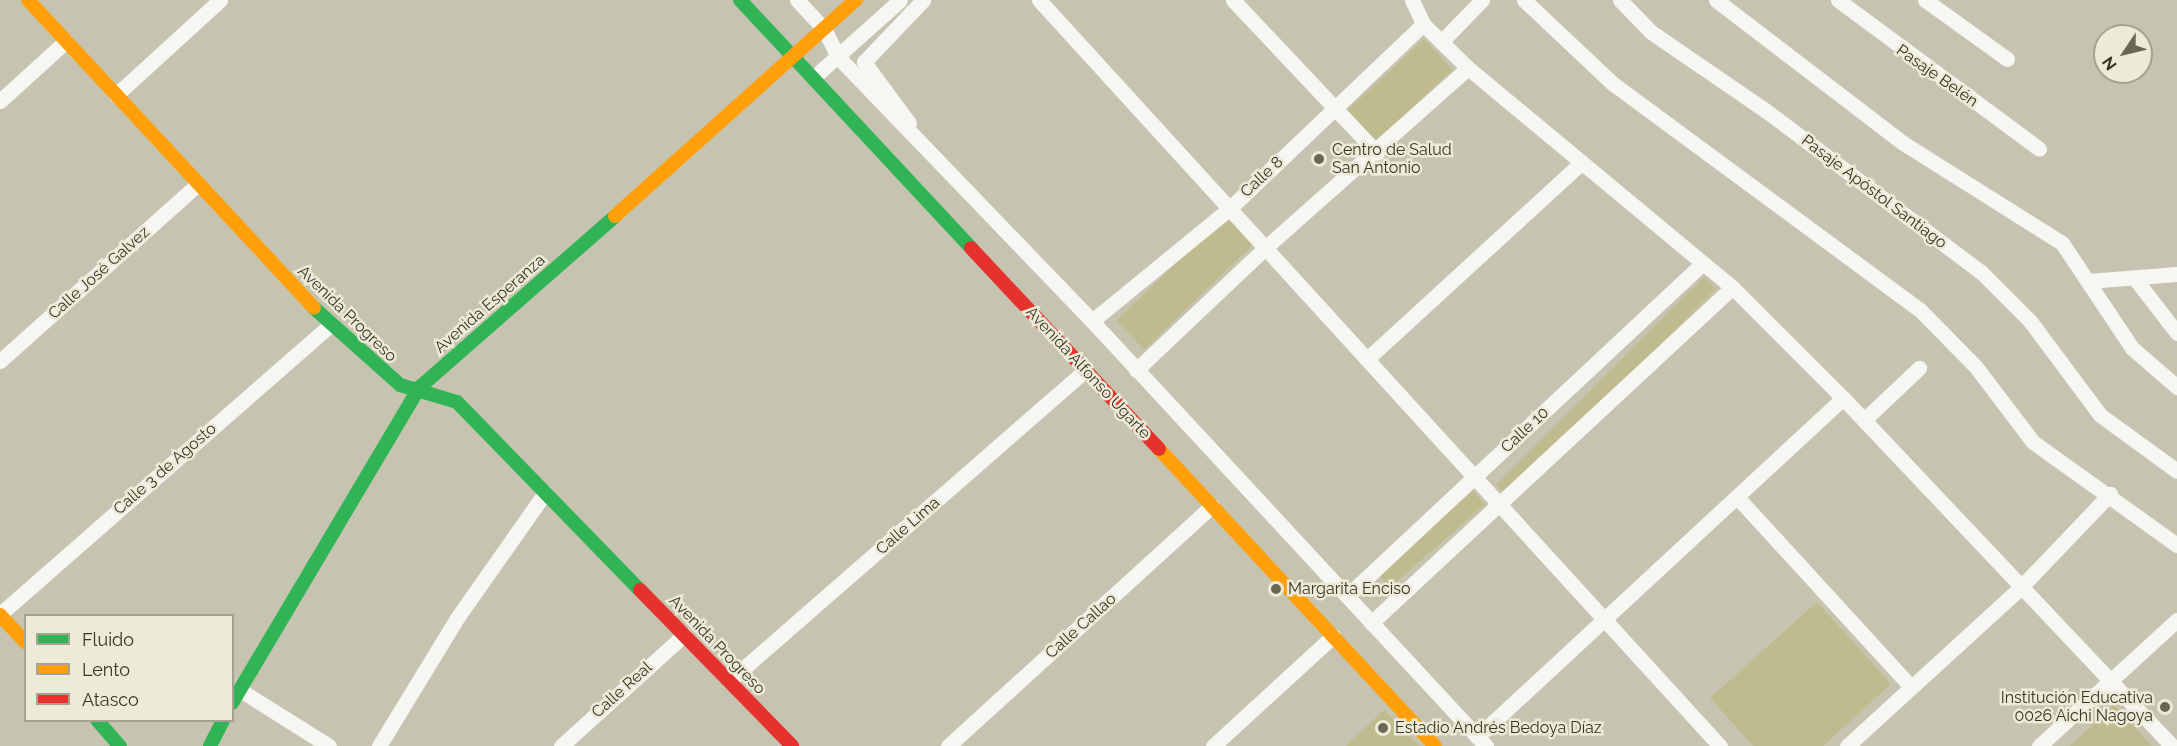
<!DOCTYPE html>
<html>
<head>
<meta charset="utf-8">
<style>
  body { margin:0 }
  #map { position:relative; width:2177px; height:746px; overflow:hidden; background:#c6c4b0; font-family:Raleway,sans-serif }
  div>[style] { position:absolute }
  .green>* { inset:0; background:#c0bb8e; transform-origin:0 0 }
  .street>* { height:15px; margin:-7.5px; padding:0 7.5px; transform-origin:7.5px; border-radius:7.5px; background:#f6f6f3 }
  .fast>* { height:14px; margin:-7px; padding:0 7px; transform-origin:7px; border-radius:7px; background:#30b455 }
  .slow>* { height:14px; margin:-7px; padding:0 7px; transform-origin:7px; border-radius:7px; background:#ff9f0a }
  .jam>* { height:14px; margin:-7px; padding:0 7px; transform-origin:7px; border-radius:7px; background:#e5322d }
  .dots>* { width:16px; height:16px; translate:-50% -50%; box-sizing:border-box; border:3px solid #edebd8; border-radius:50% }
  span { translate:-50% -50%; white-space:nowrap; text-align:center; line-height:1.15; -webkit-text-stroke:5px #edebd8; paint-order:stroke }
  .street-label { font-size:16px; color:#373526 }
  .poi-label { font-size:16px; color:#373526 }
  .left { translate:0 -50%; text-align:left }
  .right { translate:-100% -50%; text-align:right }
  .legend { position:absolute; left:24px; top:614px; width:210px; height:108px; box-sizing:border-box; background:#edebd8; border:2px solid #a4a291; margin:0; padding:8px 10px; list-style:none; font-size:18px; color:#373526 }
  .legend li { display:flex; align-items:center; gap:12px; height:30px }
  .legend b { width:30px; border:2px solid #a4a291 }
  .north { position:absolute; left:2093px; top:24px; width:60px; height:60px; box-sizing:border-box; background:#edebd8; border:2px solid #a4a291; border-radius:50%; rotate:235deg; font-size:16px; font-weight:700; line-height:24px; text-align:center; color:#373526 }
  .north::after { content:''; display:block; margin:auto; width:21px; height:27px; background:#696756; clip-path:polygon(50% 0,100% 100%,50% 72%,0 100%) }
</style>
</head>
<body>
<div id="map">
  <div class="green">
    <div style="left:1424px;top:39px;width:42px;height:104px;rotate:47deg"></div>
    <div style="left:1225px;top:216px;width:40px;height:151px;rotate:46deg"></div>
    <div style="left:1704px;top:277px;width:17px;height:294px;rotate:45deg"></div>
    <div style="left:1473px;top:491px;width:18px;height:126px;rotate:49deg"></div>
    <div style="clip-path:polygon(1817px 602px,1891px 684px,1823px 746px,1753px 746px,1710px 698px)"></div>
    <div style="clip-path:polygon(2114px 705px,2152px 746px,2070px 746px)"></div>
    <div style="clip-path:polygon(1384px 710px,1419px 746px,1346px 746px)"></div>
  </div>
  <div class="street">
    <div style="left:797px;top:0;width:40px;rotate:47deg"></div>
    <div style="left:824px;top:29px;width:33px;rotate:63deg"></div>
    <div style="left:839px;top:58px;width:365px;rotate:46.1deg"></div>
    <div style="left:1092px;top:321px;width:580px;rotate:47.17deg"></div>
    <div style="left:1039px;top:0;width:1010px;rotate:47.61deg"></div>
    <div style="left:1233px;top:0;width:210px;rotate:46.7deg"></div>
    <div style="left:1412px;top:0;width:26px;rotate:65deg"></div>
    <div style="left:1423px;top:24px;width:63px;rotate:44.4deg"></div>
    <div style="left:1468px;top:68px;width:343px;rotate:39.7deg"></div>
    <div style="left:1732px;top:287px;width:157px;rotate:45deg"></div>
    <div style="left:1843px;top:398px;width:479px;rotate:46.6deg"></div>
    <div style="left:1524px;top:0;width:121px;rotate:43.3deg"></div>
    <div style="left:1612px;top:83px;width:381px;rotate:36.4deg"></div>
    <div style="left:1919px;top:309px;width:81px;rotate:45.5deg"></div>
    <div style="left:1976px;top:367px;width:94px;rotate:52.8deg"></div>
    <div style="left:2033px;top:442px;width:177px;rotate:35.6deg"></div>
    <div style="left:1620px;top:0;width:45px;rotate:45.9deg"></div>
    <div style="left:1651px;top:32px;width:138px;rotate:34.4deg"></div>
    <div style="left:1765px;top:110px;width:270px;rotate:36.9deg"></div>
    <div style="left:1981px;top:272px;width:69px;rotate:45deg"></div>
    <div style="left:2030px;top:321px;width:117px;rotate:53.3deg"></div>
    <div style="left:2100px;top:415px;width:95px;rotate:36deg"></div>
    <div style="left:1716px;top:0;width:235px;rotate:37.4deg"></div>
    <div style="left:1903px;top:143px;width:188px;rotate:32.2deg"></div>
    <div style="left:2062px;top:243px;width:126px;rotate:56.3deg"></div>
    <div style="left:2132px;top:348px;width:60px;rotate:40.9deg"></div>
    <div style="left:1838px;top:0;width:250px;rotate:36.5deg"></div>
    <div style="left:1925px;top:0;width:101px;rotate:35.7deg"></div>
    <div style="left:1441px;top:42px;width:59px;rotate:-45.7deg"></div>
    <div style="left:814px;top:77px;width:115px;rotate:-41.8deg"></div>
    <div style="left:116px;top:95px;width:141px;rotate:-42.4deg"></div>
    <div style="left:0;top:101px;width:89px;rotate:-42.3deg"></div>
    <div style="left:909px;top:123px;width:76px;rotate:-126.4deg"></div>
    <div style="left:864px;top:62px;width:86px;rotate:-46.4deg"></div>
    <div style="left:2136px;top:280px;width:67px;rotate:52.3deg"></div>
    <div style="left:2088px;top:281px;width:89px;rotate:-4.5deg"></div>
    <div style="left:1092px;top:321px;width:178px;rotate:-39.3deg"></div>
    <div style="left:1230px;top:208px;width:267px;rotate:-43.6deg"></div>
    <div style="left:1367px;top:359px;width:287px;rotate:-42.5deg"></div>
    <div style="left:0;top:361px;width:266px;rotate:-41.8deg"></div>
    <div style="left:1136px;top:370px;width:178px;rotate:-43.4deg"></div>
    <div style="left:1265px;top:248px;width:271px;rotate:-41.6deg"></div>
    <div style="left:1864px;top:420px;width:76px;rotate:-43.4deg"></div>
    <div style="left:1737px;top:497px;width:255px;rotate:47.5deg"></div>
    <div style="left:1347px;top:596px;width:487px;rotate:-43.1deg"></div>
    <div style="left:0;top:614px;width:439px;rotate:-41.2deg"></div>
    <div style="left:1371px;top:623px;width:493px;rotate:-42.9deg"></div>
    <div style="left:729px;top:681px;width:473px;rotate:-41.1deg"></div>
    <div style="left:240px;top:690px;width:105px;rotate:32.2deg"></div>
    <div style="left:1477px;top:737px;width:499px;rotate:-42.8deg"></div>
    <div style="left:379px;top:746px;width:150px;rotate:-58.6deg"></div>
    <div style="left:457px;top:618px;width:153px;rotate:-54.9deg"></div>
    <div style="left:561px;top:746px;width:166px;rotate:-42.1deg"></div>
    <div style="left:948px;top:746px;width:357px;rotate:-42.3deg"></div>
    <div style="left:1213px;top:746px;width:163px;rotate:-42.5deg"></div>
    <div style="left:1847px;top:746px;width:236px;rotate:-42.4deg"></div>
    <div style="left:2021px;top:587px;width:129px;rotate:-46.3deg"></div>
    <div style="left:2039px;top:746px;width:187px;rotate:-42.4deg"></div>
  </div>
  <div class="fast">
    <div style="left:740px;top:0;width:339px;rotate:47deg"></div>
    <div style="left:314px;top:308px;width:115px;rotate:41.8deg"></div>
    <div style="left:400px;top:385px;width:59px;rotate:16.6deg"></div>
    <div style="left:457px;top:402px;width:262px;rotate:45.8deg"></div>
    <div style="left:232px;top:703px;width:368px;rotate:-59.3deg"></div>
    <div style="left:420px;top:387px;width:259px;rotate:-41.2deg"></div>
    <div style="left:97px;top:720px;width:35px;rotate:49deg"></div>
    <div style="left:210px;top:746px;width:29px;rotate:-63deg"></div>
  </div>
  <div class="slow">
    <div style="left:28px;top:0;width:420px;rotate:47.1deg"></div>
    <div style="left:615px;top:216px;width:324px;rotate:-41.9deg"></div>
    <div style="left:1159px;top:449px;width:405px;rotate:47.1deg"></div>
    <div style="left:0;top:615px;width:38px;rotate:47deg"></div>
  </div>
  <div class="jam">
    <div style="left:971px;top:248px;width:275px;rotate:46.9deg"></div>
    <div style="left:640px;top:590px;width:218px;rotate:45.7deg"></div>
  </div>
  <div class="dots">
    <div style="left:1319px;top:159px;background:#696756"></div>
    <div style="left:1276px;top:589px;background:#696756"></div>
    <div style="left:2165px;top:707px;background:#696756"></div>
    <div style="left:1383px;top:728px;background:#696756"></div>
  </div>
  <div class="street-label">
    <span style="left:1937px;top:76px;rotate:35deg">Pasaje Belén</span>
    <span style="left:1262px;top:177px;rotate:-43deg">Calle 8</span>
    <span style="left:1874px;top:192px;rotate:37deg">Pasaje Apóstol Santiago</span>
    <span style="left:99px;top:273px;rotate:-42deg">Calle José Galvez</span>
    <span style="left:490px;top:304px;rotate:-41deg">Avenida Esperanza</span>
    <span style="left:347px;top:314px;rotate:44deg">Avenida Progreso</span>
    <span style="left:1088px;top:373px;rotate:47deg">Avenida Alfonso Ugarte</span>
    <span style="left:1525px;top:430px;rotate:-43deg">Calle 10</span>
    <span style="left:165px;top:469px;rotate:-41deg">Calle 3 de Agosto</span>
    <span style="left:908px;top:526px;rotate:-41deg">Calle Lima</span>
    <span style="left:1081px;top:626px;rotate:-42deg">Calle Callao</span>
    <span style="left:717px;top:645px;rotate:46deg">Avenida Progreso</span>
    <span style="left:622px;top:690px;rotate:-42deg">Calle Real</span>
  </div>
  <div class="poi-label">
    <span class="left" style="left:1332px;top:159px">Centro de Salud<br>San Antonio</span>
    <span class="left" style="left:1288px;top:589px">Margarita Enciso</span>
    <span class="right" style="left:2153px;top:707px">Institución Educativa<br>0026 Aichi Nagoya</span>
    <span class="left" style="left:1395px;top:728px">Estadio Andrés Bedoya Díaz</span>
  </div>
  <ul class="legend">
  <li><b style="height:8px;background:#30b455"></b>Fluido</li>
  <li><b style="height:8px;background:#ff9f0a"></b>Lento</li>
  <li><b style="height:8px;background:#e5322d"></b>Atasco</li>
  </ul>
  <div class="north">N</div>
</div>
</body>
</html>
